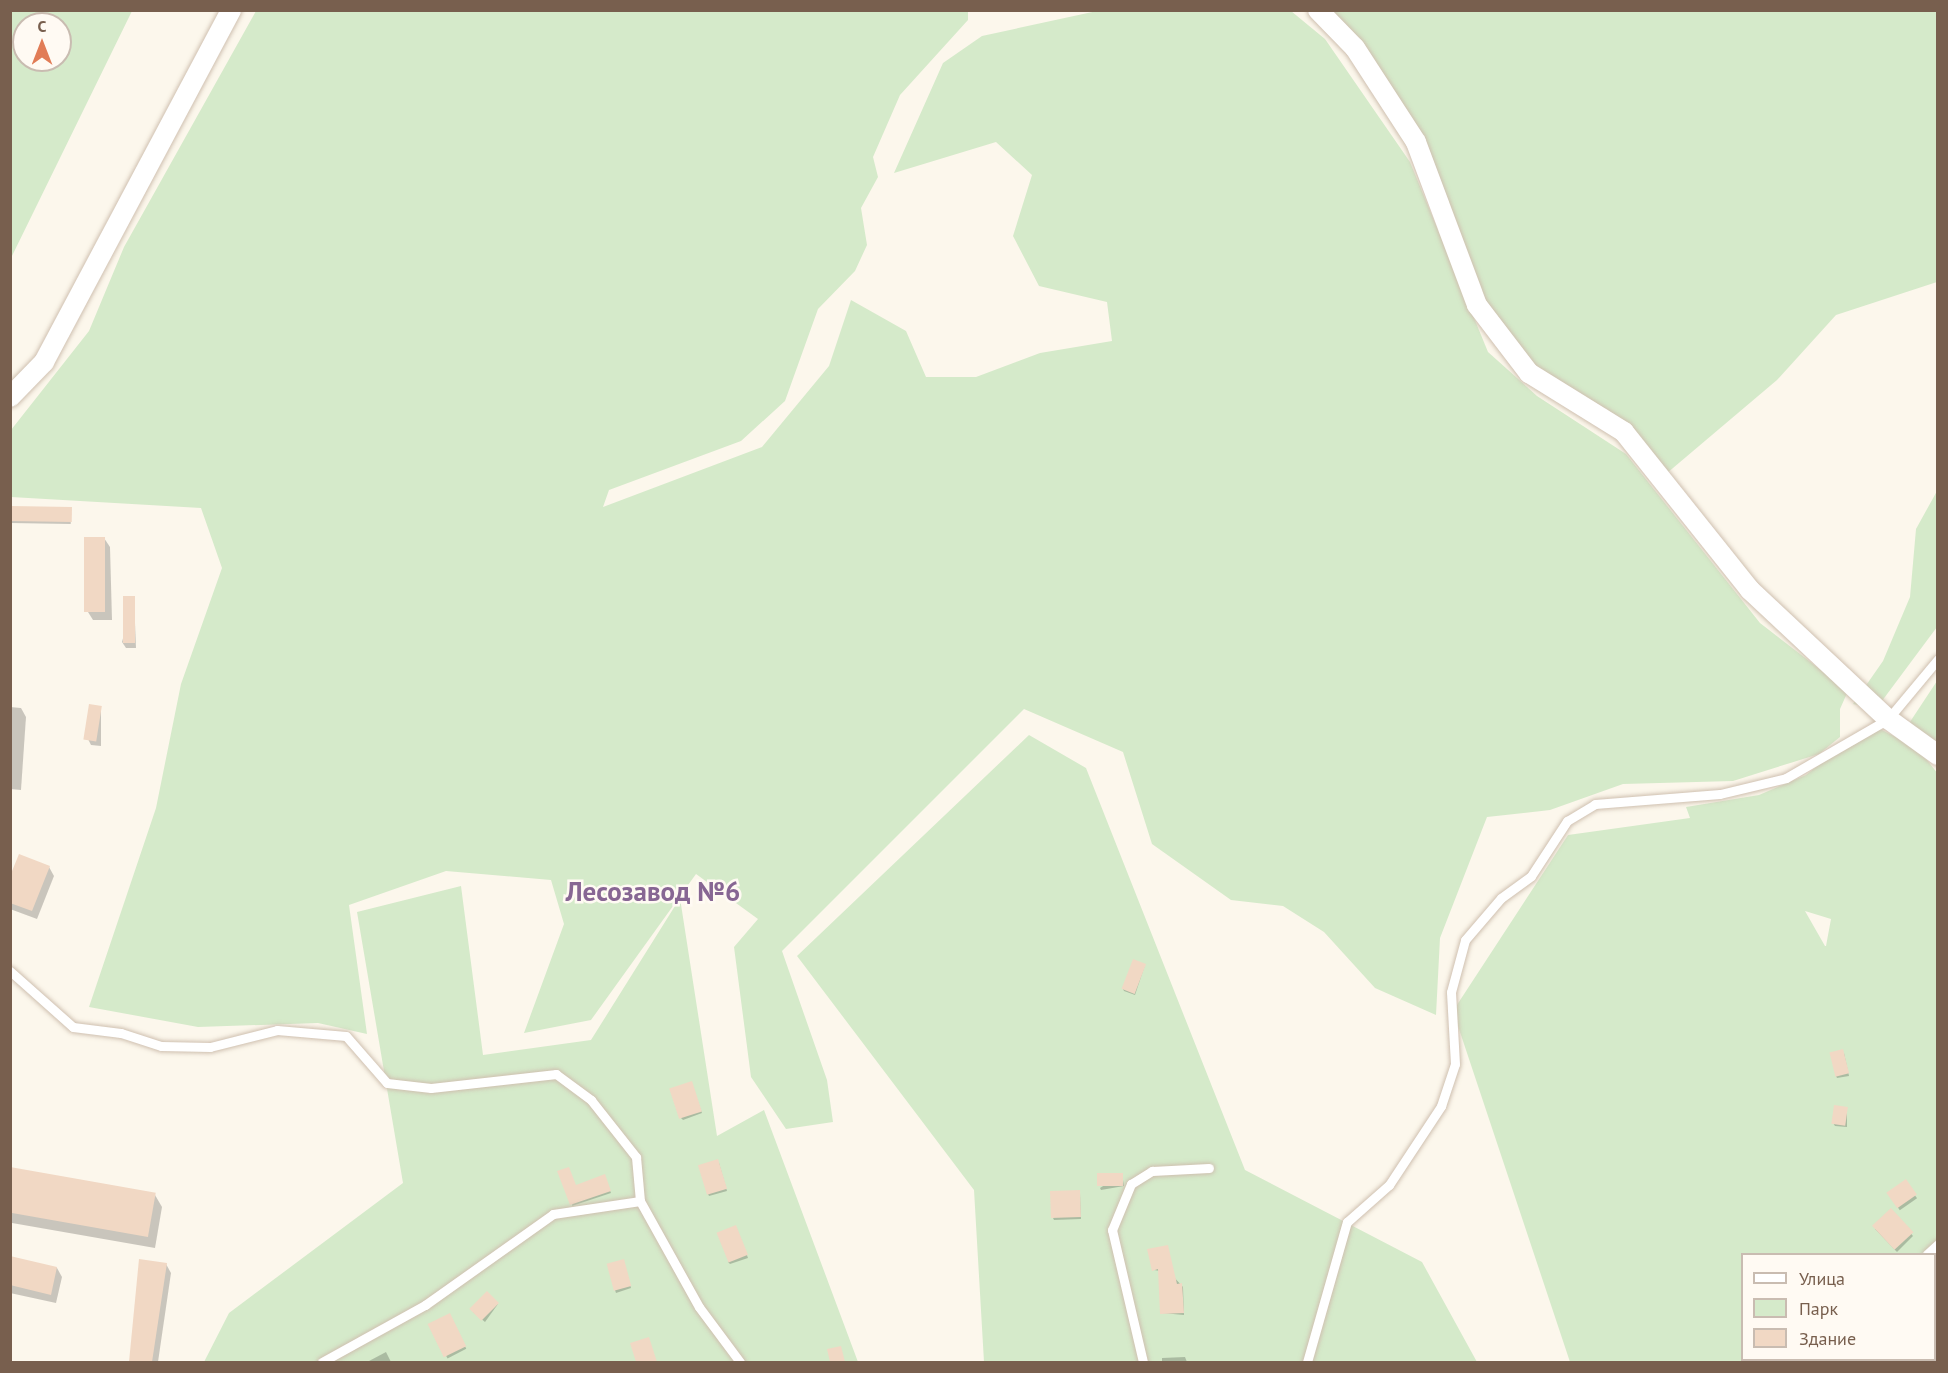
<!DOCTYPE html>
<html>
<head>
<meta charset="utf-8">
<style>
  body { margin:0 }
  #map { position:relative; width:1948px; height:1373px; overflow:hidden; background:#fcf7ec; font-family:"PT Sans",sans-serif }
  div>[style] { position:absolute }
  .green>* { inset:0; background:#d5eaca }
  .shadow>* { inset:0; background:#0003; transform-origin:0 0 }
  .building>* { inset:0; background:#f1d8c4; transform-origin:0 0 }
  .roads { filter:drop-shadow(0 0 2px #cfc0b0) drop-shadow(0 0 2px #cfc0b0) }
  .lane>* { height:9px; margin:-4.5px; padding:0 4.5px; transform-origin:4.5px; border-radius:4.5px; background:#fff }
  .street>* { height:20px; margin:-10px; padding:0 10px; transform-origin:10px; border-radius:10px; background:#fff }
  span { translate:-50% -50%; white-space:nowrap; text-align:center; line-height:1.15; -webkit-text-stroke:5px #fffaf3; paint-order:stroke }
  .district-label { font-size:27px; color:#876693; font-weight:700 }
  .frame { position:absolute; inset:0; border:12px solid #785f4e; pointer-events:none }
  .legend { position:absolute; left:1741px; top:1253px; width:195px; height:108px; box-sizing:border-box; background:#fffaf3; border:2px solid #c9bcb1; margin:0; padding:8px 10px; list-style:none; font-size:18px; color:#785f4e }
  .legend li { display:flex; align-items:center; gap:12px; height:30px }
  .legend b { width:30px; border:2px solid #c9bcb1 }
  .north { position:absolute; left:12px; top:12px; width:60px; height:60px; box-sizing:border-box; background:#fffaf3; border:2px solid #c9bcb1; border-radius:50%; rotate:0deg; font-size:16px; font-weight:700; line-height:24px; text-align:center; color:#785f4e }
  .north::after { content:''; display:block; margin:auto; width:21px; height:27px; background:#e17c56; clip-path:polygon(50% 0,100% 100%,50% 72%,0 100%) }
</style>
</head>
<body>
<div id="map">
  <div class="green">
    <div style="clip-path:polygon(evenodd,11px 10px,132px 11px,11px 258px,10px 11px,11px 10px,24px 24px,60px 24px,60px 60px,24px 60px,24px 24px)"></div>
    <div style="clip-path:polygon(1331px 10px,1937px 11px,1937px 282px,1836px 315px,1777px 380px,1660px 479px,1607px 409px,1550px 390px,1488px 316px,1423px 163px)"></div>
    <div style="clip-path:polygon(256px 11px,968px 11px,968px 20px,900px 95px,873px 157px,878px 177px,861px 208px,867px 245px,855px 271px,818px 309px,785px 401px,741px 441px,609px 490px,603px 507px,762px 447px,829px 366px,851px 300px,906px 331px,926px 377px,976px 377px,1040px 353px,1112px 341px,1107px 302px,1039px 286px,1013px 236px,1032px 175px,996px 142px,894px 173px,943px 63px,982px 36px,1097px 11px,1291px 11px,1325px 39px,1410px 162px,1488px 352px,1537px 396px,1626px 454px,1760px 623px,1848px 691px,1840px 709px,1840px 737px,1819px 754px,1733px 781px,1623px 784px,1550px 810px,1487px 817px,1440px 938px,1436px 1015px,1375px 988px,1324px 932px,1283px 906px,1231px 900px,1152px 844px,1123px 752px,1024px 709px,782px 951px,827px 1080px,833px 1122px,786px 1129px,751px 1077px,734px 947px,758px 919px,696px 874px,591px 1020px,524px 1033px,564px 924px,551px 880px,446px 871px,349px 905px,367px 1034px,318px 1023px,198px 1027px,89px 1007px,156px 808px,181px 684px,222px 568px,201px 508px,11px 497px,11px 430px,89px 331px,124px 247px)"></div>
    <div style="clip-path:polygon(1937px 491px,1937px 627px,1876px 709px,1853px 704px,1883px 661px,1910px 597px,1916px 529px)"></div>
    <div style="clip-path:polygon(evenodd,1937px 681px,1937px 764px,1919px 750px,1938px 774px,1937px 1362px,1570px 1362px,1453px 1011px,1568px 835px,1690px 818px,1686px 807px,1759px 795px,1806px 775px,1850px 740px,1880px 729px,1915px 747px,1904px 731px,1937px 681px,1805px 911px,1831px 919px,1826px 946px,1825px 946px,1805px 911px,1937px 681px,1742px 1254px,1934px 1254px,1934px 1360px,1742px 1360px,1742px 1254px)"></div>
    <div style="clip-path:polygon(1029px 735px,1086px 768px,1245px 1170px,1422px 1262px,1477px 1362px,984px 1362px,974px 1190px,797px 956px)"></div>
    <div style="clip-path:polygon(461px 886px,483px 1055px,591px 1040px,680px 898px,717px 1136px,764px 1110px,858px 1362px,204px 1362px,229px 1313px,403px 1183px,357px 912px)"></div>
  </div>
  <div class="shadow">
    <div style="left:10px;top:507px;width:61px;height:16px;rotate:1deg"></div>
    <div style="clip-path:polygon(104px 538px,110px 547px,112px 620px,93px 620px,88px 612px)"></div>
    <div style="clip-path:polygon(134px 598px,136px 648px,126px 648px,122px 642px)"></div>
    <div style="clip-path:polygon(10px 707px,21px 708px,26px 717px,21px 790px,10px 789px)"></div>
    <div style="clip-path:polygon(101px 707px,101px 746px,91px 745px,88px 739px)"></div>
    <div style="clip-path:polygon(49px 867px,54px 876px,37px 919px,10px 909px,10px 880px)"></div>
    <div style="clip-path:polygon(1145px 965px,1135px 995px,1124px 991px,1123px 989px)"></div>
    <div style="clip-path:polygon(1844px 1053px,1849px 1076px,1837px 1078px,1836px 1076px)"></div>
    <div style="clip-path:polygon(692px 1085px,702px 1113px,683px 1120px,681px 1118px)"></div>
    <div style="clip-path:polygon(1847px 1108px,1847px 1127px,1835px 1126px,1833px 1123px)"></div>
    <div style="clip-path:polygon(719px 1163px,727px 1191px,709px 1196px,708px 1194px)"></div>
    <div style="clip-path:polygon(1122px 1174px,1124px 1186px,1101px 1190px,1100px 1188px)"></div>
    <div style="clip-path:polygon(605px 1178px,611px 1193px,572px 1206px,575px 1187px)"></div>
    <div style="clip-path:polygon(10px 1179px,155px 1195px,162px 1207px,155px 1248px,12px 1223px)"></div>
    <div style="left:1905px;top:1181px;width:21px;height:21px;rotate:55deg"></div>
    <div style="clip-path:polygon(1080px 1194px,1081px 1219px,1054px 1220px,1053px 1218px)"></div>
    <div style="clip-path:polygon(1891px 1210px,1913px 1236px,1897px 1252px,1875px 1229px)"></div>
    <div style="clip-path:polygon(737px 1229px,748px 1258px,730px 1264px,728px 1262px)"></div>
    <div style="clip-path:polygon(1149px 1250px,1183px 1287px,1184px 1315px,1162px 1313px,1160px 1271px,1154px 1270px)"></div>
    <div style="clip-path:polygon(10px 1258px,57px 1268px,62px 1277px,56px 1303px,10px 1293px)"></div>
    <div style="clip-path:polygon(140px 1260px,166px 1264px,171px 1273px,158px 1362px,130px 1362px)"></div>
    <div style="clip-path:polygon(624px 1262px,631px 1288px,616px 1293px,615px 1290px)"></div>
    <div style="clip-path:polygon(498px 1304px,485px 1322px,473px 1312px)"></div>
    <div style="left:449px;top:1315px;width:38px;height:21px;rotate:63deg"></div>
    <div style="clip-path:polygon(386px 1352px,391px 1362px,370px 1362px,369px 1361px)"></div>
    <div style="clip-path:polygon(1185px 1357px,1187px 1362px,1162px 1362px,1162px 1358px)"></div>
  </div>
  <div class="building">
    <div style="left:10px;top:506px;width:62px;height:15px;rotate:1deg"></div>
    <div style="left:84px;top:537px;width:21px;height:75px"></div>
    <div style="left:123px;top:596px;width:12px;height:47px"></div>
    <div style="left:89px;top:704px;width:13px;height:36px;rotate:9deg"></div>
    <div style="clip-path:polygon(19px 854px,50px 866px,32px 911px,10px 903px,10px 876px)"></div>
    <div style="left:1133px;top:959px;width:14px;height:32px;rotate:21deg"></div>
    <div style="left:1843px;top:1049px;width:25px;height:14px;rotate:76deg"></div>
    <div style="left:692px;top:1081px;width:32px;height:24px;rotate:72deg"></div>
    <div style="left:1834px;top:1105px;width:14px;height:19px;rotate:8deg"></div>
    <div style="left:718px;top:1159px;width:31px;height:21px;rotate:73deg"></div>
    <div style="left:10px;top:1167px;width:148px;height:45px;rotate:10deg"></div>
    <div style="clip-path:polygon(569px 1167px,576px 1185px,605px 1174px,611px 1191px,570px 1205px,557px 1171px)"></div>
    <div style="left:1123px;top:1173px;width:13px;height:26px;rotate:90deg"></div>
    <div style="left:1906px;top:1179px;width:19px;height:24px;rotate:55deg"></div>
    <div style="left:1080px;top:1190px;width:27px;height:30px;rotate:88deg"></div>
    <div style="left:1891px;top:1208px;width:33px;height:26px;rotate:47deg"></div>
    <div style="left:736px;top:1225px;width:32px;height:21px;rotate:68deg"></div>
    <div style="clip-path:polygon(1168px 1245px,1177px 1284px,1182px 1283px,1184px 1313px,1160px 1314px,1158px 1269px,1152px 1271px,1147px 1249px)"></div>
    <div style="clip-path:polygon(10px 1256px,57px 1267px,51px 1295px,10px 1285px)"></div>
    <div style="clip-path:polygon(139px 1259px,167px 1263px,152px 1362px,129px 1362px)"></div>
    <div style="left:624px;top:1259px;width:28px;height:18px;rotate:75deg"></div>
    <div style="left:487px;top:1291px;width:17px;height:25px;rotate:45deg"></div>
    <div style="left:450px;top:1313px;width:37px;height:25px;rotate:64deg"></div>
    <div style="clip-path:polygon(649px 1337px,657px 1362px,636px 1362px,630px 1343px)"></div>
    <div style="clip-path:polygon(841px 1346px,845px 1362px,830px 1362px,827px 1349px)"></div>
  </div>
  <div class="roads">
    <div class="lane">
      <div style="left:10px;top:971px;width:84px;rotate:41.6deg"></div>
      <div style="left:73px;top:1027px;width:48px;rotate:7.1deg"></div>
      <div style="left:121px;top:1033px;width:42px;rotate:18deg"></div>
      <div style="left:161px;top:1046px;width:49px;rotate:1.2deg"></div>
      <div style="left:210px;top:1047px;width:69px;rotate:-14.2deg"></div>
      <div style="left:277px;top:1030px;width:69px;rotate:5deg"></div>
      <div style="left:346px;top:1036px;width:62px;rotate:48.9deg"></div>
      <div style="left:387px;top:1083px;width:44px;rotate:6.5deg"></div>
      <div style="left:431px;top:1088px;width:126px;rotate:-6.4deg"></div>
      <div style="left:556px;top:1074px;width:44px;rotate:36.6deg"></div>
      <div style="left:591px;top:1100px;width:73px;rotate:51.7deg"></div>
      <div style="left:636px;top:1157px;width:44px;rotate:84.8deg"></div>
      <div style="left:640px;top:1201px;width:121px;rotate:60.9deg"></div>
      <div style="left:699px;top:1307px;width:69px;rotate:53.3deg"></div>
      <div style="left:1927px;top:1254px;width:15px;rotate:-42deg"></div>
      <div style="left:322px;top:1362px;width:118px;rotate:-29deg"></div>
      <div style="left:425px;top:1305px;width:157px;rotate:-35.4deg"></div>
      <div style="left:553px;top:1214px;width:88px;rotate:-8.5deg"></div>
      <div style="left:1143px;top:1362px;width:136px;rotate:-103.2deg"></div>
      <div style="left:1112px;top:1230px;width:50px;rotate:-67.6deg"></div>
      <div style="left:1131px;top:1184px;width:25px;rotate:-32deg"></div>
      <div style="left:1152px;top:1171px;width:57px;rotate:-3deg"></div>
      <div style="left:1307px;top:1362px;width:146px;rotate:-74.1deg"></div>
      <div style="left:1347px;top:1222px;width:56px;rotate:-41.4deg"></div>
      <div style="left:1389px;top:1185px;width:95px;rotate:-56.6deg"></div>
      <div style="left:1441px;top:1106px;width:44px;rotate:-71.6deg"></div>
      <div style="left:1455px;top:1064px;width:72px;rotate:-93.2deg"></div>
      <div style="left:1451px;top:992px;width:54px;rotate:-74.9deg"></div>
      <div style="left:1465px;top:940px;width:55px;rotate:-49.4deg"></div>
      <div style="left:1501px;top:898px;width:37px;rotate:-36deg"></div>
      <div style="left:1531px;top:876px;width:66px;rotate:-56.8deg"></div>
      <div style="left:1567px;top:821px;width:33px;rotate:-31deg"></div>
      <div style="left:1595px;top:804px;width:125px;rotate:-4.6deg"></div>
      <div style="left:1720px;top:794px;width:68px;rotate:-13.6deg"></div>
      <div style="left:1786px;top:778px;width:118px;rotate:-30deg"></div>
      <div style="left:1888px;top:719px;width:78px;rotate:-50.2deg"></div>
      <div style="left:1816px;top:1362px;width:4px;rotate:-34deg"></div>
    </div>
    <div class="street">
      <div style="left:1318px;top:10px;width:53px;rotate:45.8deg"></div>
      <div style="left:1355px;top:48px;width:112px;rotate:57deg"></div>
      <div style="left:1416px;top:142px;width:174px;rotate:69.5deg"></div>
      <div style="left:1477px;top:305px;width:86px;rotate:52.6deg"></div>
      <div style="left:1529px;top:373px;width:112px;rotate:31.8deg"></div>
      <div style="left:1624px;top:432px;width:202px;rotate:51.4deg"></div>
      <div style="left:1750px;top:590px;width:189px;rotate:43.1deg"></div>
      <div style="left:1888px;top:719px;width:62px;rotate:35.8deg"></div>
      <div style="left:10px;top:397px;width:49px;rotate:-45.8deg"></div>
      <div style="left:44px;top:362px;width:399px;rotate:-62deg"></div>
    </div>
  </div>
  <div class="district-label">
    <span style="left:653px;top:892px">Лесозавод №6</span>
  </div>
  <div class="frame"></div>
  <ul class="legend">
  <li><b style="height:8px;background:#fff"></b>Улица</li>
  <li><b style="height:16px;background:#d5eaca"></b>Парк</li>
  <li><b style="height:16px;background:#f1d8c4"></b>Здание</li>
  </ul>
  <div class="north">С</div>
</div>
</body>
</html>
